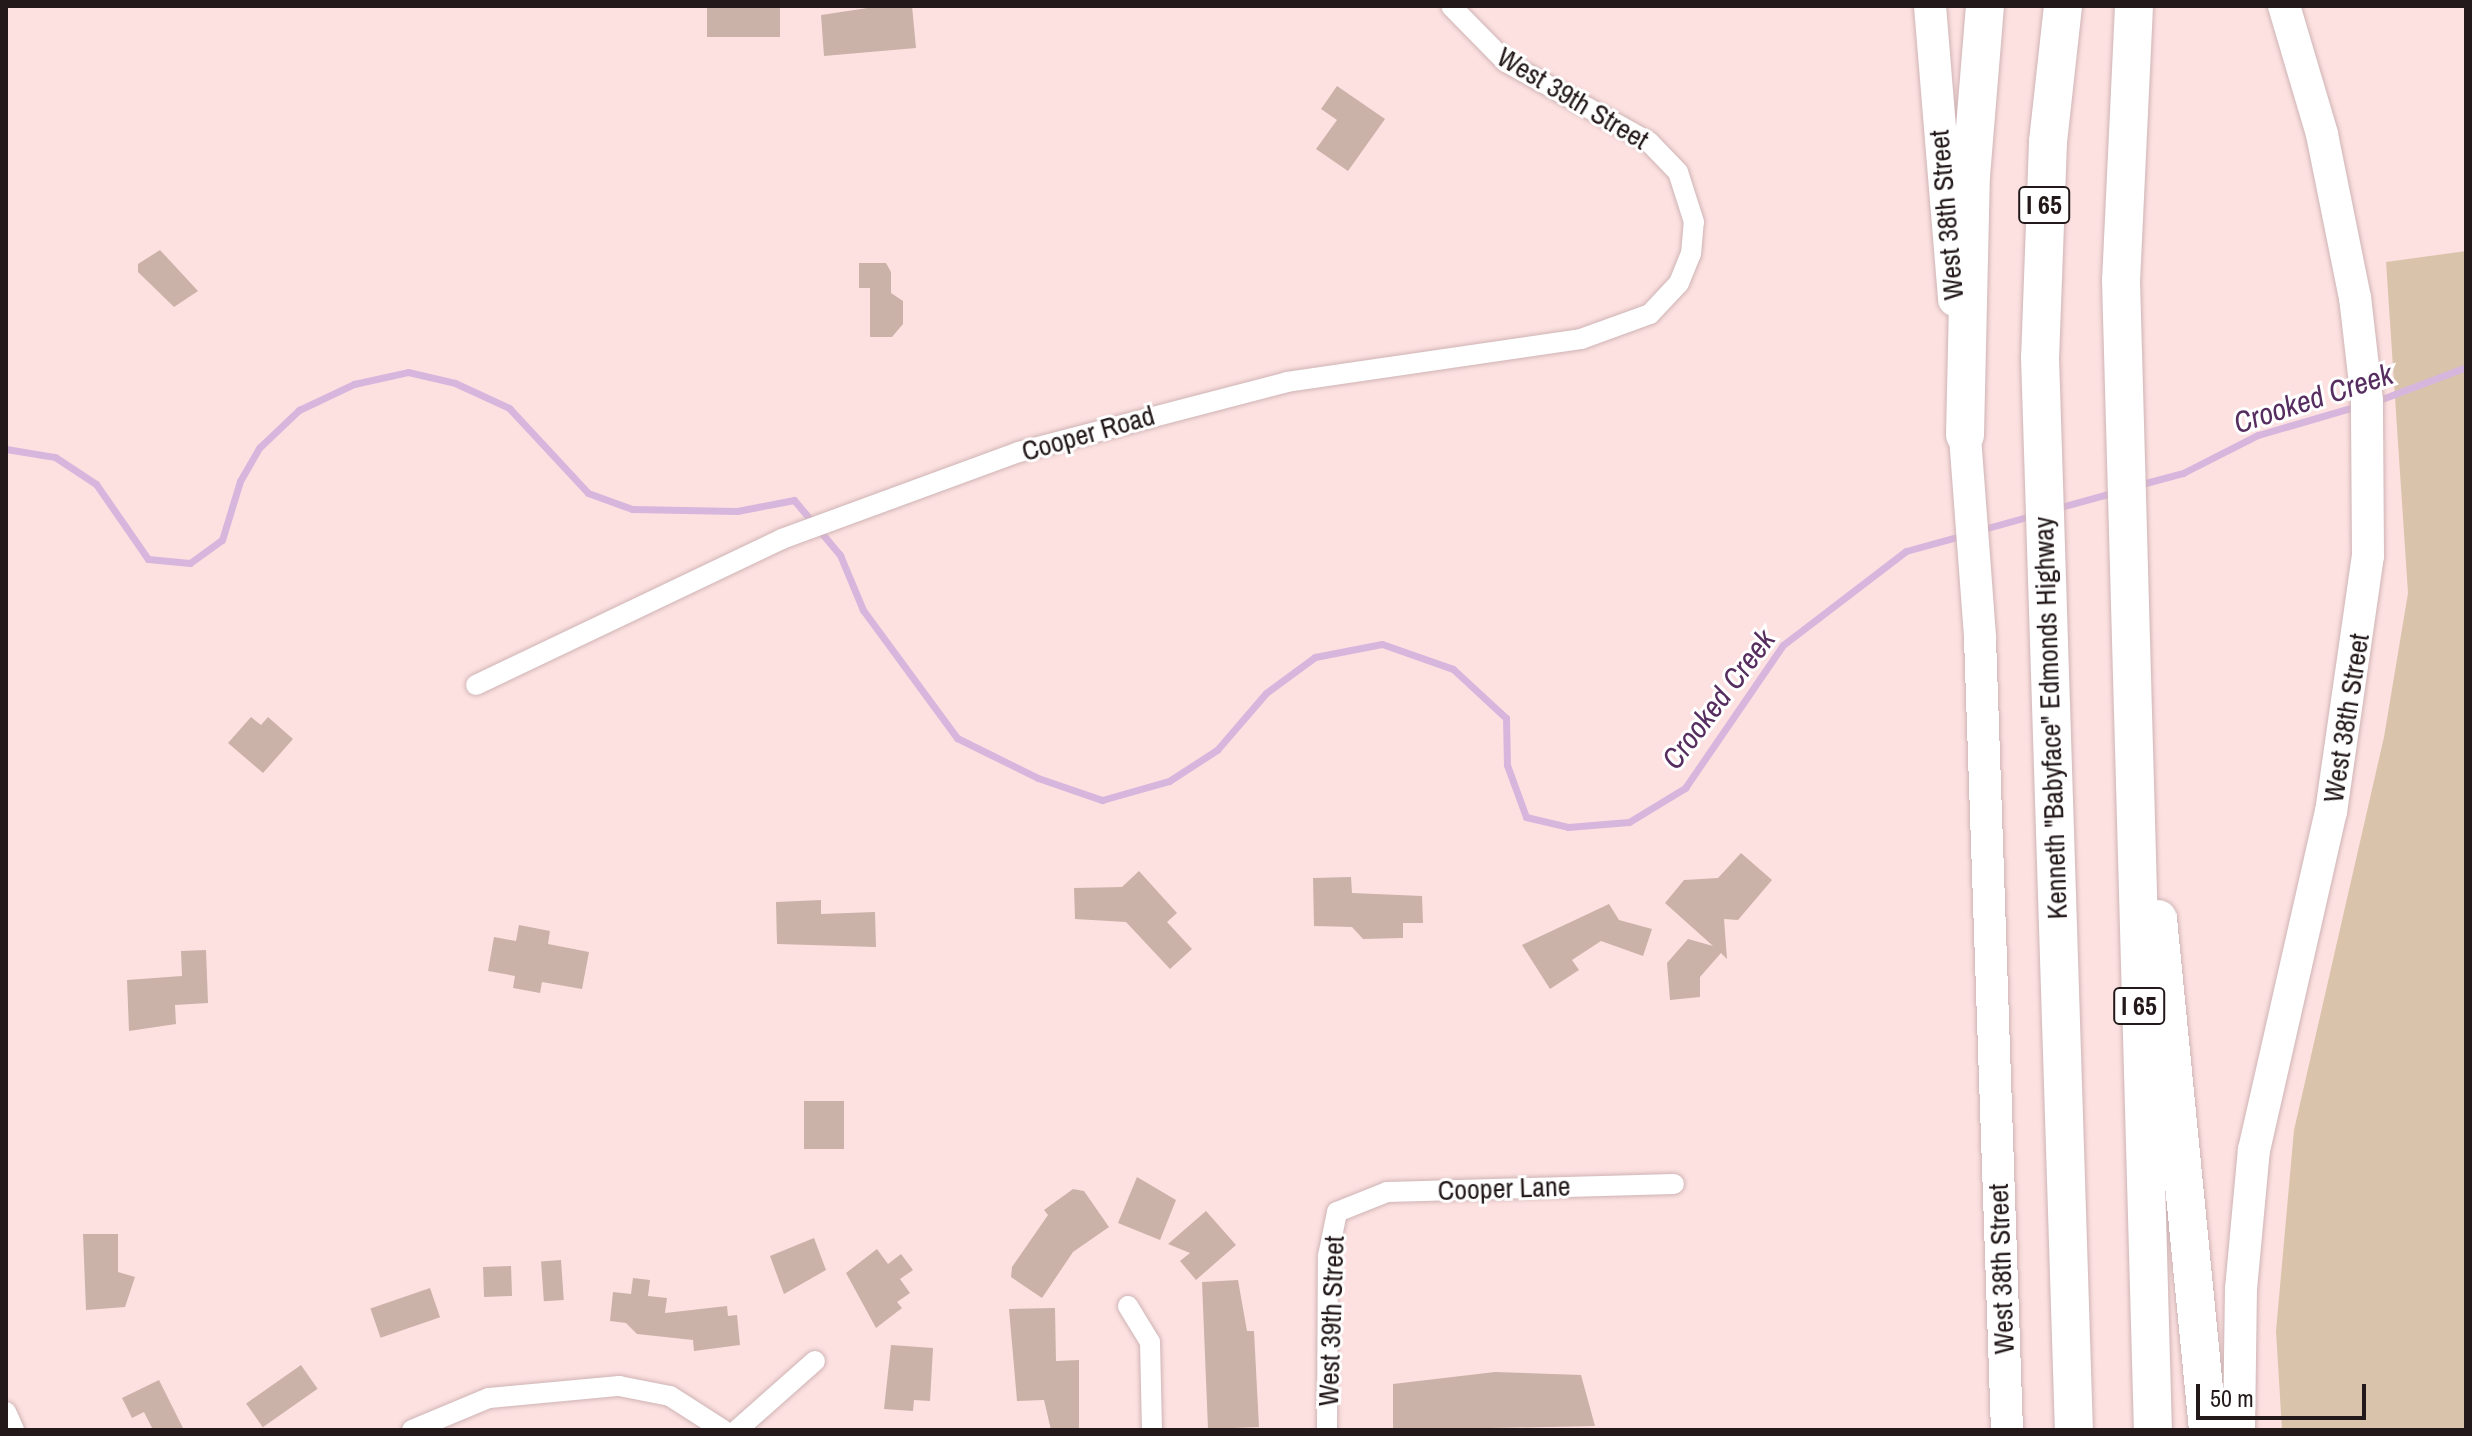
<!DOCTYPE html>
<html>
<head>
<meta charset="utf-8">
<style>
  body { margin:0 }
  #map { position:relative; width:2472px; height:1436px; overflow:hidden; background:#fde1e1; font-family:"Archivo Narrow",sans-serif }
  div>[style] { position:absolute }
  .green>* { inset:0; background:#d9c4ab }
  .stream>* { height:7px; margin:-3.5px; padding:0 3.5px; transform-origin:3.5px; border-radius:3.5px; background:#d7b6de }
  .building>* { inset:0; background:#cab2a8; transform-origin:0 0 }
  .roads { filter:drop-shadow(0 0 2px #cfb4b5) drop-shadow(0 0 2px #cfb4b5) }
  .minor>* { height:20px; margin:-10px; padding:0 10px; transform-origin:10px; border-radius:10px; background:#fff }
  .primary>* { height:32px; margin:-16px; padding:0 16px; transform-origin:16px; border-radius:16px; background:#fff }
  .motorway>* { height:38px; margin:-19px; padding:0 19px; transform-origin:19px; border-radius:19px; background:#fff }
  span { translate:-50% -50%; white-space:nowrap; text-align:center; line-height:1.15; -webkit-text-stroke:6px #fff; paint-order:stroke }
  .shield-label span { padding:2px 6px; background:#fff; border:2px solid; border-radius:6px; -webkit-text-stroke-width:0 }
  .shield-label { font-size:26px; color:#23191a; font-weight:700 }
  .street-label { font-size:28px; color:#23191a }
  .water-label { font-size:30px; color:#562d5f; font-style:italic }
  .frame { position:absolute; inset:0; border:8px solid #23191a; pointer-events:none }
  .scale { position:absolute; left:2196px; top:1384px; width:170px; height:36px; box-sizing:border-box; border:4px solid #23191a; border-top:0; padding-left:10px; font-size:24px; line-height:28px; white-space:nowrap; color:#23191a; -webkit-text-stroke:6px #fff; paint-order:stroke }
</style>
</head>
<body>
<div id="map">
  <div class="green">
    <div style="clip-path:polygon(2466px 251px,2466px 1430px,2282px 1430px,2276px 1331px,2294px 1130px,2384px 737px,2408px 593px,2386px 262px)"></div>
  </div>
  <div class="stream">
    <div style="left:2374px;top:402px;width:98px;rotate:-20.8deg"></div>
    <div style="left:6px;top:449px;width:50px;rotate:9.3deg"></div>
    <div style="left:55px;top:457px;width:49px;rotate:33.4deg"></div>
    <div style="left:96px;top:484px;width:91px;rotate:55.3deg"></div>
    <div style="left:148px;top:559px;width:42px;rotate:5.4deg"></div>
    <div style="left:190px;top:563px;width:39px;rotate:-36deg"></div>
    <div style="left:222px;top:540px;width:62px;rotate:-73deg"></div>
    <div style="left:240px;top:481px;width:39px;rotate:-60deg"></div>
    <div style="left:260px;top:447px;width:54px;rotate:-43.5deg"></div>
    <div style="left:299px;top:410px;width:61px;rotate:-25.3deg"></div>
    <div style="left:354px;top:384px;width:55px;rotate:-12.5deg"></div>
    <div style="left:408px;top:372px;width:48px;rotate:13.2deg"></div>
    <div style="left:455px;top:383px;width:60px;rotate:24.8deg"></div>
    <div style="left:509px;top:408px;width:116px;rotate:47.1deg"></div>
    <div style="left:588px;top:493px;width:47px;rotate:20deg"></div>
    <div style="left:632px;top:509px;width:105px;rotate:1.1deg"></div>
    <div style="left:737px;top:511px;width:58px;rotate:-10.9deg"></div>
    <div style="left:794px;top:500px;width:72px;rotate:50.1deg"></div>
    <div style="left:840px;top:555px;width:60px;rotate:67.3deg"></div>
    <div style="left:863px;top:610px;width:159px;rotate:53.7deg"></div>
    <div style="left:957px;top:738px;width:90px;rotate:26.3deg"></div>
    <div style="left:1038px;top:778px;width:68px;rotate:19deg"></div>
    <div style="left:1102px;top:800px;width:70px;rotate:-15.8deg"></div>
    <div style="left:1169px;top:781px;width:57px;rotate:-32.9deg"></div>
    <div style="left:1217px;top:750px;width:75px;rotate:-49.3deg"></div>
    <div style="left:1266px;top:693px;width:61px;rotate:-36.3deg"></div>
    <div style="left:1315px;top:657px;width:68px;rotate:-11deg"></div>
    <div style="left:1382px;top:644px;width:75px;rotate:19.4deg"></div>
    <div style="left:1453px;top:669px;width:72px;rotate:42.8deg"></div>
    <div style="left:1506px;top:718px;width:47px;rotate:88.8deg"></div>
    <div style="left:1507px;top:765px;width:55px;rotate:69.9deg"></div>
    <div style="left:1526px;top:817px;width:43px;rotate:13.4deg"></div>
    <div style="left:1568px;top:827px;width:61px;rotate:-4.7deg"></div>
    <div style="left:1629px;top:822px;width:66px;rotate:-31.3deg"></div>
    <div style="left:1685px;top:788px;width:173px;rotate:-55.6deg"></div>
    <div style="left:1783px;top:645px;width:155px;rotate:-37.4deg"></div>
    <div style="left:1906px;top:551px;width:60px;rotate:-15.4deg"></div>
    <div style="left:2138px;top:485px;width:47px;rotate:-14.9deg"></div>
    <div style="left:2183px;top:473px;width:84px;rotate:-26.9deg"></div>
    <div style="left:2258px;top:435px;width:104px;rotate:-16.2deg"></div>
    <div style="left:2057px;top:508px;width:60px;rotate:-15.4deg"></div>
    <div style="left:1980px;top:530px;width:56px;rotate:-15.5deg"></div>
  </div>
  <div class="building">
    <div style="left:707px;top:6px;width:73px;height:31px"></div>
    <div style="clip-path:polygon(881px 6px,912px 6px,916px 48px,824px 56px,821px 15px)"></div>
    <div style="clip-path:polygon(1337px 86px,1385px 119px,1348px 171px,1316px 149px,1337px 120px,1321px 109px)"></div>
    <div style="clip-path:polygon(160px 250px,198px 291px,174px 307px,138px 272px,138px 264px)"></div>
    <div style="clip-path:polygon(859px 263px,886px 263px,891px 272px,891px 293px,903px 301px,903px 324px,892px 337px,870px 337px,870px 288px,859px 288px)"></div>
    <div style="clip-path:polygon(251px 717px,261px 725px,268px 717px,293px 739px,263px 773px,228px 743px)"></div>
    <div style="clip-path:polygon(1741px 853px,1772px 880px,1738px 920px,1724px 919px,1727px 959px,1721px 953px,1700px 977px,1700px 997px,1670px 1000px,1667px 963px,1688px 939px,1713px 946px,1665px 903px,1684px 880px,1718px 878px)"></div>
    <div style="clip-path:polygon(1139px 871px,1177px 913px,1167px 922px,1192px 949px,1170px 969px,1126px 922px,1075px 919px,1074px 888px,1122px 887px)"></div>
    <div style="clip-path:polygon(1351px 877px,1352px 893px,1422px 896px,1423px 923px,1403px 923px,1403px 938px,1363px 939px,1352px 927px,1314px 926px,1313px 878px)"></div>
    <div style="clip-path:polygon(821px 900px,821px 914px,875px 912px,876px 947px,777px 944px,776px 902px)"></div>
    <div style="clip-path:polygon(1609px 904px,1619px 920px,1652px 929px,1643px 956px,1601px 941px,1572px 960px,1579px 970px,1550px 989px,1522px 945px)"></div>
    <div style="clip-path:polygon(519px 925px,550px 931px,548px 944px,589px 952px,582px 989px,542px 982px,540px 993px,513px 988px,515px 976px,488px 971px,494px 937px,516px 941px)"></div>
    <div style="clip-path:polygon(206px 950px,208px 1003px,175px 1005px,176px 1024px,129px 1031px,127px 980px,182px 976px,181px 951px)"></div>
    <div style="left:804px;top:1101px;width:40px;height:48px"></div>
    <div style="clip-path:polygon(1137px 1177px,1176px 1200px,1160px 1240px,1118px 1223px)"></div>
    <div style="clip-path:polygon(1073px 1189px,1084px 1191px,1109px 1227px,1073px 1252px,1042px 1298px,1011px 1277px,1012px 1267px,1048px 1215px,1044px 1210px)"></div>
    <div style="clip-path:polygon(1206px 1211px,1236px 1245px,1196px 1280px,1180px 1261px,1190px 1253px,1168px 1244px)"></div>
    <div style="clip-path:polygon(83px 1234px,118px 1234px,118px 1272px,135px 1277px,125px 1307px,86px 1310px)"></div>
    <div style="clip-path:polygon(814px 1238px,826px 1270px,784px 1294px,770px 1256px)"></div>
    <div style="clip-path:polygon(877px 1249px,888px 1264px,901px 1254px,913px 1270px,900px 1279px,910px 1293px,897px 1302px,902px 1308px,876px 1328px,846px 1273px)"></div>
    <div style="left:561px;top:1260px;width:40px;height:20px;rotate:86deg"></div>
    <div style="left:511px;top:1266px;width:30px;height:28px;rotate:88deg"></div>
    <div style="clip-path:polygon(633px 1278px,650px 1280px,648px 1296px,667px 1298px,665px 1313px,727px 1306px,728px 1316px,737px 1315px,740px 1345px,694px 1351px,693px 1340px,637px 1334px,626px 1323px,610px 1321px,613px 1292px,631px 1294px)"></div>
    <div style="clip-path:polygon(1238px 1280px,1247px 1331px,1254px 1331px,1259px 1427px,1208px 1429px,1202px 1282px)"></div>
    <div style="left:430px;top:1288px;width:31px;height:63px;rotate:71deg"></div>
    <div style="clip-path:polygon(1055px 1308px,1056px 1361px,1079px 1360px,1079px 1430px,1051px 1430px,1044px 1400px,1017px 1401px,1009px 1309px)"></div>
    <div style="clip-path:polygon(891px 1345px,933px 1348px,930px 1401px,914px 1400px,913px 1411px,884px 1409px)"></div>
    <div style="left:301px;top:1365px;width:29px;height:67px;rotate:55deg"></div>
    <div style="clip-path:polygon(1495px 1372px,1581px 1375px,1595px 1426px,1393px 1430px,1393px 1384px)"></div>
    <div style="clip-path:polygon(159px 1380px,184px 1430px,153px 1430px,144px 1412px,132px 1418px,122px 1398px)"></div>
  </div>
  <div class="roads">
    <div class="minor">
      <div style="left:476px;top:685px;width:339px;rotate:-25.5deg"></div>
      <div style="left:782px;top:539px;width:252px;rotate:-20.2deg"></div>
      <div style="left:1019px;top:452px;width:277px;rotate:-14.6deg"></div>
      <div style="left:1287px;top:382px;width:297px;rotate:-8.3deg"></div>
      <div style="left:1581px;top:339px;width:73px;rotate:-19.9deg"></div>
      <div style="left:1650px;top:314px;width:42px;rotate:-46.9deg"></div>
      <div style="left:1679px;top:283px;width:31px;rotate:-68deg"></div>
      <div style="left:1691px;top:254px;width:32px;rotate:-85deg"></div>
      <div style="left:1694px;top:222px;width:52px;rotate:-107.7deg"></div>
      <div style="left:1678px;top:172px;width:42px;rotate:-134deg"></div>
      <div style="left:1649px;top:142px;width:164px;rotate:-150.8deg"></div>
      <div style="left:1506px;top:62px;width:78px;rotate:-134.5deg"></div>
      <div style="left:1128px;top:1306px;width:42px;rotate:58.6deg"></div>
      <div style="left:1150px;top:1342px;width:88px;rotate:88.7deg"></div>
      <div style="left:6px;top:1412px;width:20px;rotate:66deg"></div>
      <div style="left:412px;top:1430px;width:83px;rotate:-22.6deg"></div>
      <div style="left:489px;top:1398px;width:131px;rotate:-5.3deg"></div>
      <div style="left:619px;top:1386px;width:52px;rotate:11.1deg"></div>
      <div style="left:670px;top:1396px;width:63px;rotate:32.7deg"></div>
      <div style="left:737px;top:1430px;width:104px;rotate:-41.5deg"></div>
      <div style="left:1327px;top:1430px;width:174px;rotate:-89.7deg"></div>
      <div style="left:1328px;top:1256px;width:45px;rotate:-78.4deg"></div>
      <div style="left:1337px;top:1212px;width:54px;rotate:-21.8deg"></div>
      <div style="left:1387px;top:1192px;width:287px;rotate:-1.6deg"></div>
    </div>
    <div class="primary">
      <div style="left:1930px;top:6px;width:295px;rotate:85.3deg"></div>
      <div style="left:1963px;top:410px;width:229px;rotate:85.7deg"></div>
      <div style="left:1980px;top:638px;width:792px;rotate:88.05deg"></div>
      <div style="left:2239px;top:1430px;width:141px;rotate:-89.2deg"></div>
      <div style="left:2241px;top:1289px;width:140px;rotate:-84.7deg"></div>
      <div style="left:2254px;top:1150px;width:347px;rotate:-77.2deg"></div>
      <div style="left:2331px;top:812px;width:259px;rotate:-81.8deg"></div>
      <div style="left:2368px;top:556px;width:155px;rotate:-90.4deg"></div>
      <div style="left:2367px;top:401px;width:104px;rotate:-96.6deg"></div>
      <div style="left:2355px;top:298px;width:167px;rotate:-101.4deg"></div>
      <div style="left:2322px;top:134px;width:134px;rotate:-106.5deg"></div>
    </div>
    <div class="motorway">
      <div style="left:2063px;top:6px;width:137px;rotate:96.3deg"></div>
      <div style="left:2048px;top:142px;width:215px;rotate:92.1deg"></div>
      <div style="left:2040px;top:357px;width:1074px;rotate:88.19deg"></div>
      <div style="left:2134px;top:6px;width:274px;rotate:92.7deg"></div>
      <div style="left:2121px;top:280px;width:1150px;rotate:88.41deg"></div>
      <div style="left:1965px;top:435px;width:259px;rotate:-88.7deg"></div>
      <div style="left:1971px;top:176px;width:171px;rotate:-85.3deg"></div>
      <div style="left:2158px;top:919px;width:513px;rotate:84.41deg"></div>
    </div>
  </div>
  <div class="shield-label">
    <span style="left:2044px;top:205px">I 65</span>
    <span style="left:2139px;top:1006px">I 65</span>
  </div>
  <div class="street-label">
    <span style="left:1573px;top:98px;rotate:31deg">West 39th Street</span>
    <span style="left:1946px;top:215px;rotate:-95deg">West 38th Street</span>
    <span style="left:1088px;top:433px;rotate:-16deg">Cooper Road</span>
    <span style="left:2050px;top:718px;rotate:-92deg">Kenneth "Babyface" Edmonds Highway</span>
    <span style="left:2346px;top:718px;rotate:-81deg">West 38th Street</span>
    <span style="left:1504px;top:1188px;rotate:-2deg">Cooper Lane</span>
    <span style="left:2001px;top:1269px;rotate:-92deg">West 38th Street</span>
    <span style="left:1331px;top:1321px;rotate:-88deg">West 39th Street</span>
  </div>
  <div class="water-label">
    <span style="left:2313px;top:398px;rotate:-18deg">Crooked Creek</span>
    <span style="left:1718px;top:699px;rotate:-53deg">Crooked Creek</span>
  </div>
  <div class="frame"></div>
  <div class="scale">50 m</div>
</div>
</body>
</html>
